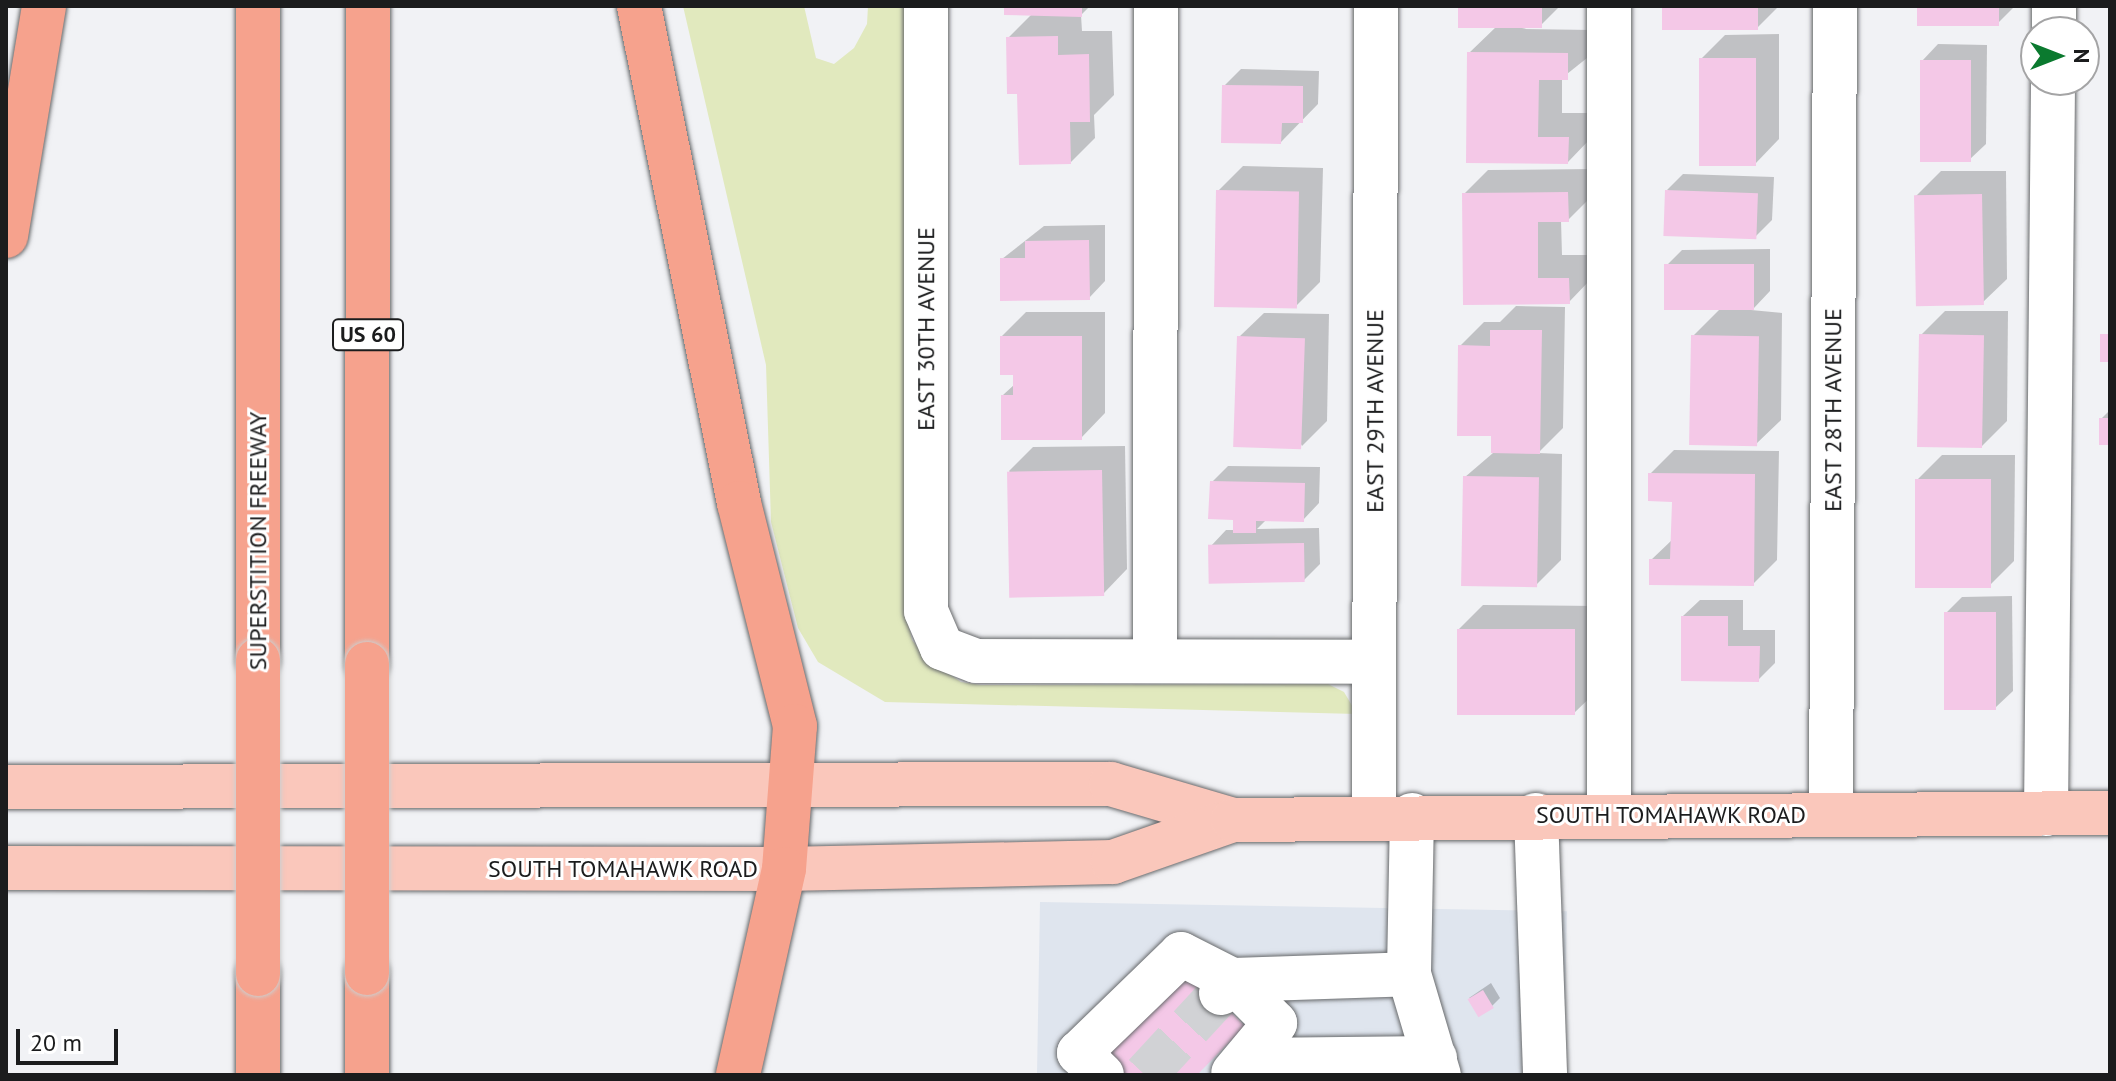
<!DOCTYPE html>
<html>
<head>
<meta charset="utf-8">
<style>
  body { margin:0 }
  #map { position:relative; width:2116px; height:1081px; overflow:hidden; background:#f1f2f5; font-family:"PT Sans",sans-serif }
  div>[style] { position:absolute }
  .built>* { inset:0; background:#dfe5ee; transform-origin:0 0 }
  .green>* { inset:0; background:#e1e9be }
  .shadow>* { inset:0; background:#0003 }
  .building>* { inset:0; background:#f4c8e7; transform-origin:0 0 }
  .minor-tunnel>* { height:44px; margin-top:-22px; transform-origin:0; background:repeating-linear-gradient(90deg,#d1d2d5 0 44px,transparent 0 66px) }
  .roads { filter:drop-shadow(0 0 2px #686a6c) drop-shadow(0 0 2px #686a6c) }
  .minor>* { height:44px; margin:-22px; padding:0 22px; transform-origin:22px; border-radius:22px; background:#fff }
  .major>* { height:44px; margin:-22px; padding:0 22px; transform-origin:22px; border-radius:22px; background:#fac7bb }
  .highway>* { height:44px; margin:-22px; padding:0 22px; transform-origin:22px; border-radius:22px; background:#f6a28d }
  .bridges { filter:drop-shadow(0 0 2px #cdcdcd) drop-shadow(0 0 2px #cdcdcd) }
  .highway-bridge>* { height:44px; margin:-22px; padding:0 22px; transform-origin:22px; border-radius:22px; background:#f6a28d }
  span { translate:-50% -50%; white-space:nowrap; text-align:center; line-height:1.15; -webkit-text-stroke:6px #fff; paint-order:stroke }
  .shield-label span { padding:2px 6px; background:#fff; border:2px solid; border-radius:6px; -webkit-text-stroke-width:0 }
  .shield-label { font-size:22px; color:#1b1c1d; font-weight:700 }
  .street-label { font-size:24px; color:#1b1c1d }
  .frame { position:absolute; inset:0; border:8px solid #1b1c1d; pointer-events:none }
  .north { position:absolute; left:2020px; top:16px; width:80px; height:80px; box-sizing:border-box; background:#fff; border:2px solid #a4a4a5; border-radius:50%; rotate:90deg; font-size:22px; font-weight:700; line-height:32px; text-align:center; color:#1b1c1d }
  .north::after { content:''; display:block; margin:auto; width:28px; height:36px; background:#0b7a2f; clip-path:polygon(50% 0,100% 100%,50% 72%,0 100%) }
  .scale { position:absolute; left:16px; top:1029px; width:102px; height:36px; box-sizing:border-box; border:4px solid #1b1c1d; border-top:0; padding-left:10px; font-size:24px; line-height:28px; white-space:nowrap; color:#1b1c1d; -webkit-text-stroke:6px #fff; paint-order:stroke }
</style>
</head>
<body>
<div id="map">
  <div class="built">
    <div style="left:1040px;top:902px;width:527px;height:173px;rotate:1deg"></div>
  </div>
  <div class="green">
    <div style="clip-path:polygon(683px 6px,804px 6px,816px 58px,834px 64px,854px 48px,867px 24px,868px 6px,905px 6px,907px 618px,912px 640px,927px 659px,961px 682px,981px 685px,1328px 684px,1344px 692px,1357px 714px,885px 702px,818px 662px,798px 628px,771px 522px,766px 365px)"></div>
  </div>
  <div class="shadow">
    <div style="clip-path:polygon(1006px 6px,1090px 6px,1081px 15px,1082px 31px,1112px 31px,1114px 95px,1094px 115px,1095px 138px,1071px 162px,1019px 92px,1008px 38px,1032px 14px)"></div>
    <div style="clip-path:polygon(1460px 6px,1560px 6px,1541px 25px,1522px 29px,1592px 30px,1592px 54px,1562px 78px,1562px 113px,1592px 113px,1592px 137px,1568px 162px,1468px 161px,1469px 53px,1497px 26px)"></div>
    <div style="clip-path:polygon(1664px 6px,1779px 6px,1758px 27px)"></div>
    <div style="clip-path:polygon(1919px 6px,2015px 6px,1998px 23px)"></div>
    <div style="clip-path:polygon(1779px 34px,1779px 139px,1755px 164px,1701px 59px,1725px 35px)"></div>
    <div style="clip-path:polygon(1938px 44px,1987px 45px,1986px 144px,1969px 160px,1922px 61px)"></div>
    <div style="clip-path:polygon(1241px 69px,1319px 71px,1318px 104px,1281px 142px,1224px 86px)"></div>
    <div style="clip-path:polygon(1243px 166px,1323px 168px,1320px 282px,1295px 307px,1218px 191px)"></div>
    <div style="clip-path:polygon(1592px 169px,1593px 195px,1568px 220px,1561px 220px,1562px 255px,1593px 255px,1593px 277px,1569px 302px,1465px 303px,1464px 194px,1488px 170px)"></div>
    <div style="clip-path:polygon(1941px 171px,2006px 171px,2007px 279px,1982px 303px,1916px 196px)"></div>
    <div style="clip-path:polygon(1683px 174px,1774px 177px,1772px 220px,1756px 236px,1667px 190px)"></div>
    <div style="clip-path:polygon(1105px 225px,1105px 281px,1089px 298px,1002px 259px,1044px 226px)"></div>
    <div style="clip-path:polygon(1770px 249px,1770px 291px,1754px 308px,1730px 308px,1782px 313px,1781px 420px,1756px 444px,1693px 336px,1721px 308px,1666px 266px,1682px 250px)"></div>
    <div style="clip-path:polygon(1516px 306px,1565px 307px,1563px 428px,1538px 453px,1562px 454px,1561px 560px,1537px 584px,1465px 477px,1493px 453px,1493px 434px,1460px 346px,1484px 322px,1500px 322px)"></div>
    <div style="clip-path:polygon(1945px 311px,2008px 311px,2007px 421px,1982px 446px,1921px 335px)"></div>
    <div style="clip-path:polygon(1026px 312px,1105px 312px,1105px 413px,1081px 438px,1003px 395px,1015px 384px,1015px 373px,1002px 336px)"></div>
    <div style="clip-path:polygon(1264px 313px,1329px 314px,1327px 421px,1302px 446px,1239px 337px)"></div>
    <div style="clip-path:polygon(2110px 410px,2110px 443px,2101px 419px)"></div>
    <div style="clip-path:polygon(1125px 446px,1127px 569px,1103px 594px,1009px 471px,1033px 447px)"></div>
    <div style="clip-path:polygon(1674px 450px,1779px 451px,1777px 560px,1753px 584px,1651px 560px,1673px 539px,1674px 500px,1650px 474px)"></div>
    <div style="clip-path:polygon(1942px 455px,2015px 455px,2014px 561px,1990px 585px,1917px 480px)"></div>
    <div style="clip-path:polygon(1228px 466px,1320px 467px,1319px 503px,1303px 520px,1267px 519px,1257px 529px,1319px 528px,1320px 564px,1304px 580px,1210px 547px,1226px 530px,1236px 530px,1236px 518px,1212px 482px)"></div>
    <div style="clip-path:polygon(2012px 596px,2013px 691px,1996px 707px,1946px 613px,1962px 597px)"></div>
    <div style="clip-path:polygon(1700px 600px,1743px 600px,1743px 630px,1775px 630px,1775px 663px,1758px 680px,1683px 616px)"></div>
    <div style="clip-path:polygon(1483px 605px,1598px 606px,1598px 690px,1573px 714px,1459px 629px)"></div>
    <div style="clip-path:polygon(1491px 983px,1500px 998px,1492px 1006px,1469px 998px)"></div>
  </div>
  <div class="building">
    <div style="clip-path:polygon(1004px 6px,1082px 6px,1082px 17px,1004px 15px)"></div>
    <div style="left:1458px;top:6px;width:84px;height:22px"></div>
    <div style="left:1662px;top:6px;width:96px;height:24px"></div>
    <div style="left:1917px;top:6px;width:82px;height:20px"></div>
    <div style="clip-path:polygon(1058px 36px,1058px 55px,1089px 54px,1090px 122px,1070px 122px,1071px 164px,1019px 165px,1017px 94px,1007px 94px,1006px 37px)"></div>
    <div style="clip-path:polygon(1467px 52px,1568px 53px,1568px 80px,1539px 80px,1538px 137px,1569px 137px,1568px 164px,1466px 163px)"></div>
    <div style="left:1756px;top:58px;width:108px;height:57px;rotate:90deg"></div>
    <div style="left:1920px;top:60px;width:51px;height:102px"></div>
    <div style="clip-path:polygon(1222px 85px,1303px 86px,1303px 123px,1282px 123px,1281px 144px,1221px 143px)"></div>
    <div style="left:1216px;top:190px;width:83px;height:117px;rotate:1deg"></div>
    <div style="left:1665px;top:190px;width:93px;height:46px;rotate:2deg"></div>
    <div style="clip-path:polygon(1568px 192px,1569px 222px,1538px 222px,1538px 278px,1569px 278px,1570px 304px,1463px 305px,1462px 193px)"></div>
    <div style="left:1982px;top:194px;width:111px;height:68px;rotate:89deg"></div>
    <div style="clip-path:polygon(1089px 240px,1090px 300px,1000px 301px,1000px 258px,1025px 258px,1025px 241px)"></div>
    <div style="left:1754px;top:264px;width:46px;height:90px;rotate:90deg"></div>
    <div style="clip-path:polygon(1490px 330px,1542px 330px,1540px 454px,1491px 453px,1491px 436px,1457px 436px,1458px 345px,1490px 346px)"></div>
    <div style="left:1919px;top:334px;width:65px;height:113px;rotate:1deg"></div>
    <div style="left:2100px;top:334px;width:10px;height:28px"></div>
    <div style="left:1691px;top:335px;width:68px;height:110px;rotate:1deg"></div>
    <div style="clip-path:polygon(1000px 336px,1082px 336px,1082px 440px,1001px 440px,1001px 395px,1013px 395px,1013px 375px,1000px 375px)"></div>
    <div style="left:1237px;top:336px;width:68px;height:111px;rotate:2deg"></div>
    <div style="left:2099px;top:418px;width:11px;height:27px"></div>
    <div style="left:1102px;top:470px;width:126px;height:95px;rotate:89deg"></div>
    <div style="clip-path:polygon(1648px 473px,1755px 474px,1754px 586px,1649px 585px,1649px 559px,1670px 559px,1672px 502px,1648px 501px)"></div>
    <div style="left:1463px;top:476px;width:76px;height:110px;rotate:1deg"></div>
    <div style="left:1915px;top:479px;width:76px;height:109px"></div>
    <div style="clip-path:polygon(1210px 481px,1305px 483px,1304px 522px,1256px 521px,1256px 533px,1233px 533px,1233px 520px,1208px 519px)"></div>
    <div style="left:1304px;top:543px;width:39px;height:96px;rotate:89deg"></div>
    <div style="left:1944px;top:612px;width:52px;height:98px"></div>
    <div style="clip-path:polygon(1681px 616px,1728px 616px,1728px 646px,1760px 646px,1759px 682px,1681px 681px)"></div>
    <div style="left:1457px;top:629px;width:118px;height:86px"></div>
    <div style="clip-path:polygon(1182px 964px,1245px 1026px,1197px 1075px,1122px 1075px,1097px 1050px)"></div>
    <div style="left:1483px;top:990px;width:21px;height:18px;rotate:59deg"></div>
  </div>
  <div class="minor-tunnel">
    <div style="left:1145px;top:1075px;width:105px;rotate:-47.3deg"></div>
  </div>
  <div class="roads">
    <div class="minor">
      <div style="left:926px;top:6px;width:605px;rotate:90deg"></div>
      <div style="left:926px;top:611px;width:40px;rotate:66.6deg"></div>
      <div style="left:942px;top:648px;width:36px;rotate:21deg"></div>
      <div style="left:976px;top:661px;width:398px;rotate:0.1deg"></div>
      <div style="left:1609px;top:6px;width:809px;rotate:90deg"></div>
      <div style="left:2054px;top:32px;width:26px;rotate:-90deg"></div>
      <div style="left:1155px;top:661px;width:655px;rotate:-89.91deg"></div>
      <div style="left:1831px;top:814px;width:808px;rotate:-89.72deg"></div>
      <div style="left:2046px;top:814px;width:734px;rotate:-89.45deg"></div>
      <div style="left:1374px;top:815px;width:809px;rotate:-89.86deg"></div>
      <div style="left:1412px;top:815px;width:159px;rotate:91.1deg"></div>
      <div style="left:1409px;top:974px;width:105px;rotate:73.5deg"></div>
      <div style="left:1536px;top:815px;width:260px;rotate:88deg"></div>
      <div style="left:1221px;top:993px;width:17px;rotate:-50deg"></div>
      <div style="left:1232px;top:980px;width:61px;rotate:45deg"></div>
      <div style="left:1275px;top:1023px;width:65px;rotate:130deg"></div>
      <div style="left:1248px;top:1060px;width:187px;rotate:-0.6deg"></div>
      <div style="left:1102px;top:1075px;width:32px;rotate:-136deg"></div>
      <div style="left:1079px;top:1053px;width:142px;rotate:-44.1deg"></div>
      <div style="left:1181px;top:954px;width:57px;rotate:27deg"></div>
      <div style="left:1232px;top:980px;width:177px;rotate:-1.9deg"></div>
    </div>
    <div class="major">
      <div style="left:6px;top:787px;width:1105px;rotate:-0.16deg"></div>
      <div style="left:1111px;top:784px;width:127px;rotate:16.4deg"></div>
      <div style="left:6px;top:868px;width:778px;rotate:0.07deg"></div>
      <div style="left:784px;top:869px;width:329px;rotate:-1.2deg"></div>
      <div style="left:1113px;top:862px;width:127px;rotate:-19.3deg"></div>
      <div style="left:1233px;top:820px;width:877px;rotate:-0.46deg"></div>
    </div>
    <div class="highway">
      <div style="left:639px;top:6px;width:507px;rotate:78.62deg"></div>
      <div style="left:739px;top:503px;width:230px;rotate:75.9deg"></div>
      <div style="left:795px;top:726px;width:143px;rotate:94.4deg"></div>
      <div style="left:784px;top:869px;width:211px;rotate:102.6deg"></div>
      <div style="left:6px;top:236px;width:233px;rotate:-80.6deg"></div>
      <div style="left:258px;top:660px;width:654px;rotate:-90deg"></div>
      <div style="left:367px;top:664px;width:658px;rotate:-89.91deg"></div>
      <div style="left:367px;top:973px;width:102px;rotate:90deg"></div>
      <div style="left:258px;top:1075px;width:101px;rotate:-90deg"></div>
    </div>
  </div>
  <div class="bridges">
    <div class="highway-bridge">
      <div style="left:258px;top:660px;width:314px;rotate:90deg"></div>
      <div style="left:367px;top:664px;width:309px;rotate:90deg"></div>
    </div>
  </div>
  <div class="shield-label">
    <span style="left:368px;top:335px">US 60</span>
  </div>
  <div class="street-label">
    <span style="left:926px;top:329px;rotate:-90deg">EAST 30TH AVENUE</span>
    <span style="left:1833px;top:410px;rotate:-90deg">EAST 28TH AVENUE</span>
    <span style="left:1375px;top:411px;rotate:-90deg">EAST 29TH AVENUE</span>
    <span style="left:258px;top:541px;rotate:-90deg">SUPERSTITION FREEWAY</span>
    <span style="left:1671px;top:815px">SOUTH TOMAHAWK ROAD</span>
    <span style="left:623px;top:869px">SOUTH TOMAHAWK ROAD</span>
  </div>
  <div class="frame"></div>
  <div class="north">N</div>
  <div class="scale">20 m</div>
</div>
</body>
</html>
